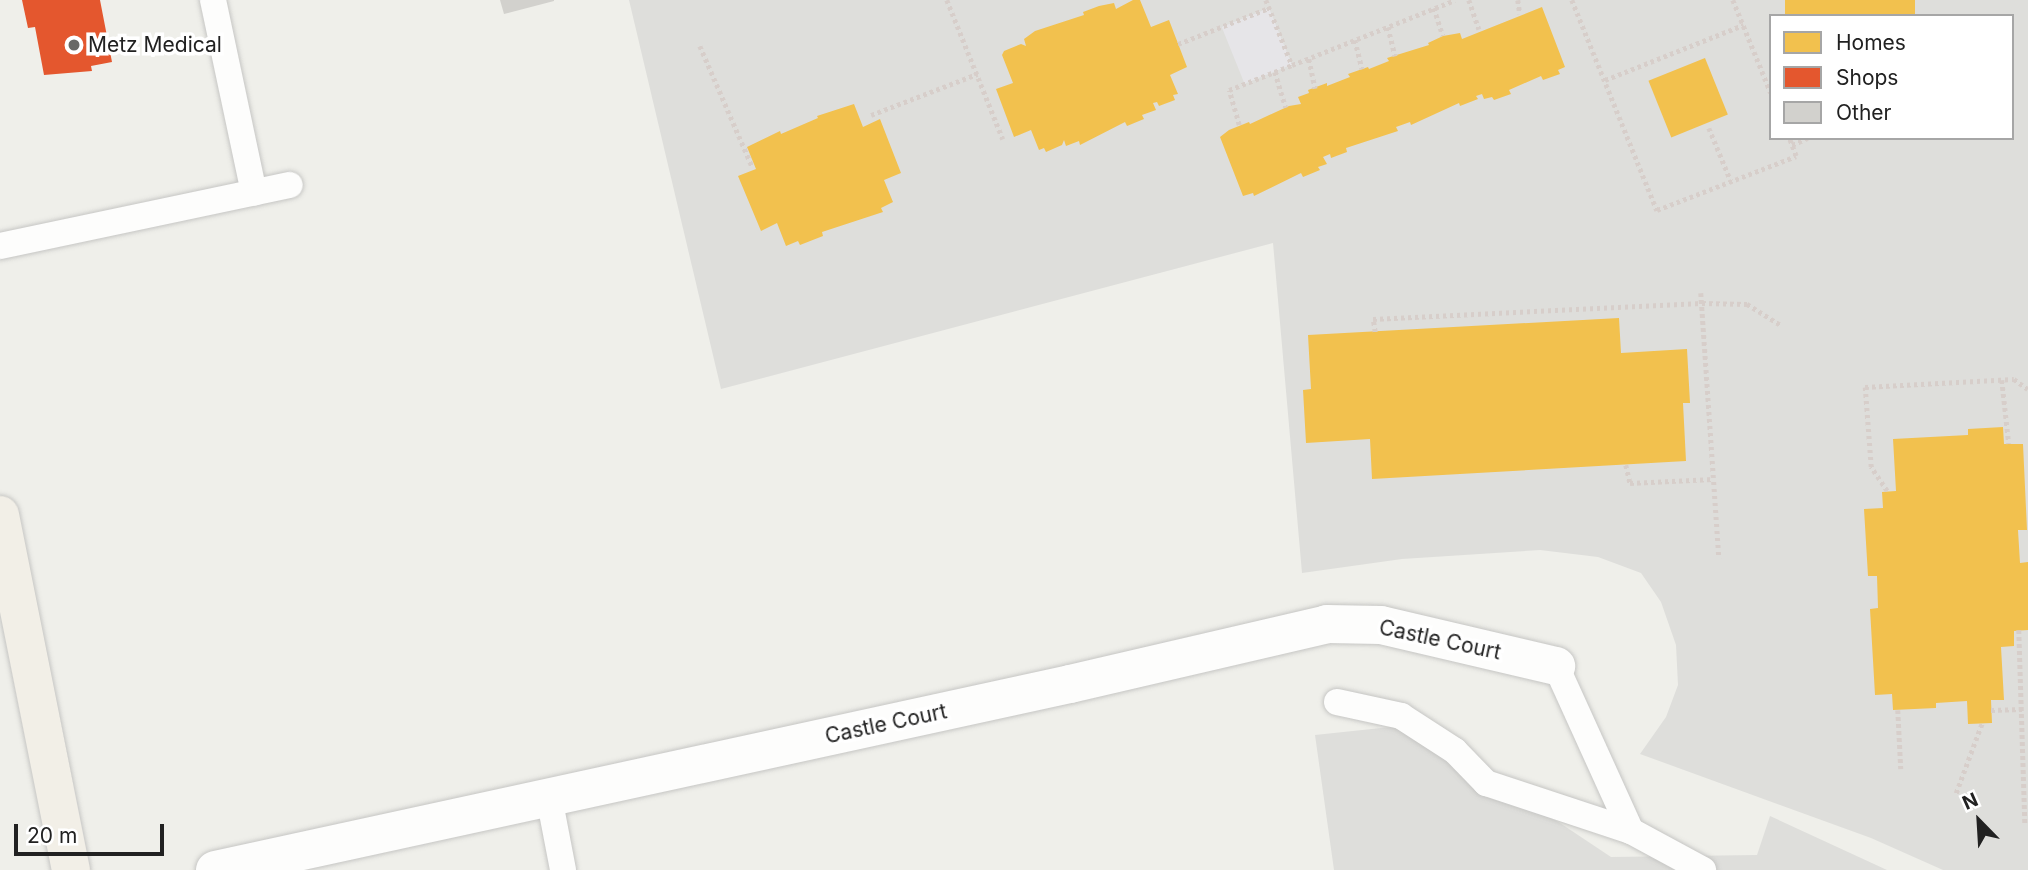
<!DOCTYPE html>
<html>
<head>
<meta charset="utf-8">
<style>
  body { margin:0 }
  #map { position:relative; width:2028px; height:870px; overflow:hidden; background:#efefea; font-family:Inter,sans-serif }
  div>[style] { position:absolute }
  .residential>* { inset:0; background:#dededb }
  .plaza>* { inset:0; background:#e6e5e8; transform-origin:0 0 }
  .homes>* { inset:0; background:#f2c14e; transform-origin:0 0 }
  .shops>* { inset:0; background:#e4572e }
  .building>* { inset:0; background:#d2d1cd }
  .path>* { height:4.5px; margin-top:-2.25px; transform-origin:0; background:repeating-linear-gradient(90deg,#d7ceca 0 3.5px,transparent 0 7px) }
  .roads { filter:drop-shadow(0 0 2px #c6c6c4) drop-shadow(0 0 2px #c6c6c4) }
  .service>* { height:26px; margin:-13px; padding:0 13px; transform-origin:13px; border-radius:13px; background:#fdfdfc }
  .minor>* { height:38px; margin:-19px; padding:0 19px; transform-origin:19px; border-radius:19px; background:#fdfdfc }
  .primary>* { height:38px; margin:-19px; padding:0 19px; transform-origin:19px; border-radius:19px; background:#f2efe7 }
  .dots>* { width:19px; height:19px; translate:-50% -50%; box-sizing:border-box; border:4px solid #fff; border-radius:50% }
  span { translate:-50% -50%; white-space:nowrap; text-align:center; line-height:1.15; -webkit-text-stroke:7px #fff; paint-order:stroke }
  .poi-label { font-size:21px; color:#212121 }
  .left { translate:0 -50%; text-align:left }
  .street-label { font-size:21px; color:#212121 }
  .legend { position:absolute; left:1769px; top:14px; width:245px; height:126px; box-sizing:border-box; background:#fff; border:2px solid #a6a6a6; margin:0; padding:9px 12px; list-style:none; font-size:21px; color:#212121 }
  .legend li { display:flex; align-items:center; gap:14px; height:35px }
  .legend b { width:35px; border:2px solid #a6a6a6 }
  .north { position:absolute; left:1944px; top:786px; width:70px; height:70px; -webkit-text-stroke:5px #fff; paint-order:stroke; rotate:336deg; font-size:19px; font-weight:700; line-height:28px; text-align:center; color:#212121 }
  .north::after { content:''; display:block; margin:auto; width:24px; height:32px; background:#212121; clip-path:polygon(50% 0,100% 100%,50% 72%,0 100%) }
  .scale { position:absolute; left:14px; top:824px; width:150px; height:32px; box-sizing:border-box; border:4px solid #212121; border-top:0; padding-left:9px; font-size:21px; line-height:24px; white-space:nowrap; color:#212121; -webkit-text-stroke:5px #fff; paint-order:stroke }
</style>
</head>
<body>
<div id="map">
  <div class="residential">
    <div style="clip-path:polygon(evenodd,629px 0,2028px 0,2028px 870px,1943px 870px,1871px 838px,1640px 754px,1666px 717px,1678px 685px,1676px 645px,1661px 602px,1641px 573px,1598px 557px,1540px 550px,1402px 559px,1302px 573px,1273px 243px,721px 389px,629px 0,1771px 16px,2012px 16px,2012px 138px,1771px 138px,1771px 16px)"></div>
    <div style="clip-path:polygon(1400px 726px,1448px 759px,1560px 823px,1611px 857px,1757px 855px,1770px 816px,1887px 870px,1334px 870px,1315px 735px)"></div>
  </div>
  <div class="plaza">
    <div style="left:1269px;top:8px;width:61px;height:51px;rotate:68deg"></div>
  </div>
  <div class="homes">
    <div style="clip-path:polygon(1133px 0,1140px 0,1151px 27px,1169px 20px,1187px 67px,1170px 75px,1178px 94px,1173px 95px,1175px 100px,1159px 106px,1157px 102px,1153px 103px,1156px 110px,1142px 115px,1144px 119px,1127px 126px,1125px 122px,1080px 145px,1079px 141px,1066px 146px,1064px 140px,1062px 145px,1046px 152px,1044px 148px,1039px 150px,1031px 130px,1014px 137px,996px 89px,1013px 83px,1002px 55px,1004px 51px,1021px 44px,1026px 46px,1024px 39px,1035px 31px,1084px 15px,1083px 12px,1099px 6px,1114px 3px,1116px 9px)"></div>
    <div style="left:1785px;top:0;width:130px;height:17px"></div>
    <div style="clip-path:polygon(1542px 7px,1565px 67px,1558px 70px,1560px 74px,1543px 80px,1541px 76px,1509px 90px,1511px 94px,1494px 100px,1492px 97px,1484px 99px,1482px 94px,1476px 96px,1478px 99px,1460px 106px,1459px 103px,1411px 125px,1410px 122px,1396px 127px,1398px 131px,1346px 148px,1347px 152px,1331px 158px,1330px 154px,1323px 157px,1327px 164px,1318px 167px,1320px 170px,1303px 177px,1301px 173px,1254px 196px,1253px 193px,1243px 196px,1220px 137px,1229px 130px,1249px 122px,1250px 124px,1289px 106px,1301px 104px,1298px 97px,1309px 93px,1308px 90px,1327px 83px,1327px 86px,1350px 77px,1348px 74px,1368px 67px,1369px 69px,1389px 61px,1387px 58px,1429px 45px,1428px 43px,1443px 36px,1460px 33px,1462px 39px)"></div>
    <div style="left:1705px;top:58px;width:61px;height:61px;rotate:68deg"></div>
    <div style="clip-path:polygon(854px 104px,863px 127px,880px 119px,901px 173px,884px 180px,893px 202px,881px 208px,883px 212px,822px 232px,823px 236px,800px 245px,798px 241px,786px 246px,777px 223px,761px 231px,738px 176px,756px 169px,747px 147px,780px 131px,781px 134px,818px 118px,817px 116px)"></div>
    <div style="clip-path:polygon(1619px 318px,1621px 353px,1687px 349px,1690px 403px,1683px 403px,1686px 461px,1372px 479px,1370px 439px,1306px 443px,1303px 390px,1311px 389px,1308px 335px)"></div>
    <div style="clip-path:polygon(2003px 427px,2004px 444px,2023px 444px,2027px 530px,2018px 530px,2020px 563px,2028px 562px,2028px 630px,2014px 631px,2014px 646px,2001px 647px,2004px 700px,1991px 700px,1992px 723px,1968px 724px,1967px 701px,1936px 703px,1936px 708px,1893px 710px,1892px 694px,1875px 695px,1870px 609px,1878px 608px,1877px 576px,1868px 576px,1864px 509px,1883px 508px,1882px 492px,1896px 491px,1893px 439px,1968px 435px,1968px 429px)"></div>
  </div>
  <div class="shops">
    <div style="clip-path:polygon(22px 0,100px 0,112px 62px,91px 66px,92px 71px,44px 75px,35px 27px,28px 28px)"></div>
  </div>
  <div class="building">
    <div style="clip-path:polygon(500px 0,554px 0,554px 1px,504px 14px)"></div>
  </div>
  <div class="path">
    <div style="left:947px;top:0;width:150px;rotate:68.1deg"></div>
    <div style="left:1266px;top:0;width:70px;rotate:68.2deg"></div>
    <div style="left:1292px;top:65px;width:175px;rotate:-21.7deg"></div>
    <div style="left:1469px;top:0;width:31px;rotate:71deg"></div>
    <div style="left:1518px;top:0;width:14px;rotate:82deg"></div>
    <div style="left:1572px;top:0;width:227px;rotate:68deg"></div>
    <div style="left:1657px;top:210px;width:149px;rotate:-21.2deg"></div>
    <div style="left:1796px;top:156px;width:19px;rotate:-111deg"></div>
    <div style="left:1733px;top:0;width:100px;rotate:67.8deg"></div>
    <div style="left:1434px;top:8px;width:29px;rotate:72deg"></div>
    <div style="left:1388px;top:27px;width:30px;rotate:76deg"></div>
    <div style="left:1355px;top:40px;width:30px;rotate:76deg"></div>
    <div style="left:1178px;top:44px;width:98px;rotate:-21.6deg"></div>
    <div style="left:700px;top:46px;width:131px;rotate:66.6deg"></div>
    <div style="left:1309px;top:59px;width:30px;rotate:78deg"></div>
    <div style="left:1275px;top:72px;width:37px;rotate:73deg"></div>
    <div style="left:1605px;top:80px;width:149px;rotate:-21.7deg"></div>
    <div style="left:871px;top:115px;width:114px;rotate:-21.1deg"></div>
    <div style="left:1239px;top:125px;width:36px;rotate:-106deg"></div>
    <div style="left:1229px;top:90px;width:68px;rotate:-21.6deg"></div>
    <div style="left:1709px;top:128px;width:57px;rotate:67.5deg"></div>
    <div style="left:1792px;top:145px;width:17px;rotate:-24deg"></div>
    <div style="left:1701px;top:293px;width:266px;rotate:86.1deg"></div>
    <div style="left:1375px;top:332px;width:13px;rotate:-99deg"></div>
    <div style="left:1373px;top:319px;width:329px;rotate:-2.8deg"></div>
    <div style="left:1702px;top:303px;width:45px;rotate:1.3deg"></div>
    <div style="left:1747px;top:304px;width:40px;rotate:32deg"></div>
    <div style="left:2002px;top:380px;width:64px;rotate:83.8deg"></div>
    <div style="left:1626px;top:465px;width:18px;rotate:77deg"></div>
    <div style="left:1630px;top:483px;width:83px;rotate:-2.8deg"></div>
    <div style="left:1887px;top:491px;width:29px;rotate:-124deg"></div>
    <div style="left:1871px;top:467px;width:80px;rotate:-94.3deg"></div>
    <div style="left:1865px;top:387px;width:149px;rotate:-3.1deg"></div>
    <div style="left:2014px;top:379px;width:17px;rotate:36deg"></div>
    <div style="left:2019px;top:630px;width:194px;rotate:88.2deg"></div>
    <div style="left:1898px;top:710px;width:59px;rotate:87.1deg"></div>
    <div style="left:1991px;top:710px;width:31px;rotate:-2deg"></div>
    <div style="left:1956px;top:793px;width:75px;rotate:-69.6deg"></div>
  </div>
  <div class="roads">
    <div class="service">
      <div style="left:213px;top:0;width:197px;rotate:78deg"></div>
      <div style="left:0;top:246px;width:296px;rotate:-11.9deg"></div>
      <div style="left:1556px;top:666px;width:181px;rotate:65.6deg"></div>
      <div style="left:1337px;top:702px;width:66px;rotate:12.3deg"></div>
      <div style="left:1401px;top:716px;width:64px;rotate:32.9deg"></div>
      <div style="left:1455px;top:751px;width:45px;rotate:45.9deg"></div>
      <div style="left:1486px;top:783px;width:153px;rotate:18.3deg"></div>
      <div style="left:1631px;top:831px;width:82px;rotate:28.4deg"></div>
      <div style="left:549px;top:797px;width:74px;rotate:79.1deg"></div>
    </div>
    <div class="minor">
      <div style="left:215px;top:870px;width:875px;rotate:-12.27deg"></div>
      <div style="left:1070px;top:684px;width:264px;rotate:-13.1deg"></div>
      <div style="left:1327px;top:624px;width:54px;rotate:1.1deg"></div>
      <div style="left:1381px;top:625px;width:180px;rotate:13.2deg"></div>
    </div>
    <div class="primary">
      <div style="left:0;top:515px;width:362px;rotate:78.7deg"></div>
    </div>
  </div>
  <div class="dots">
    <div style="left:74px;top:45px;background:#696967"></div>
  </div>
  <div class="poi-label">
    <span class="left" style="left:88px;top:45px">Metz Medical</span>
  </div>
  <div class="street-label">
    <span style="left:1440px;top:640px;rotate:12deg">Castle Court</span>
    <span style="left:886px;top:724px;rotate:-12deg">Castle Court</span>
  </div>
  <ul class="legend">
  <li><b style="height:19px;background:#f2c14e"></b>Homes</li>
  <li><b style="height:19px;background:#e4572e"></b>Shops</li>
  <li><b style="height:19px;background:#d2d1cd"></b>Other</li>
  </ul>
  <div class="north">N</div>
  <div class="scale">20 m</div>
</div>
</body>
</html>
